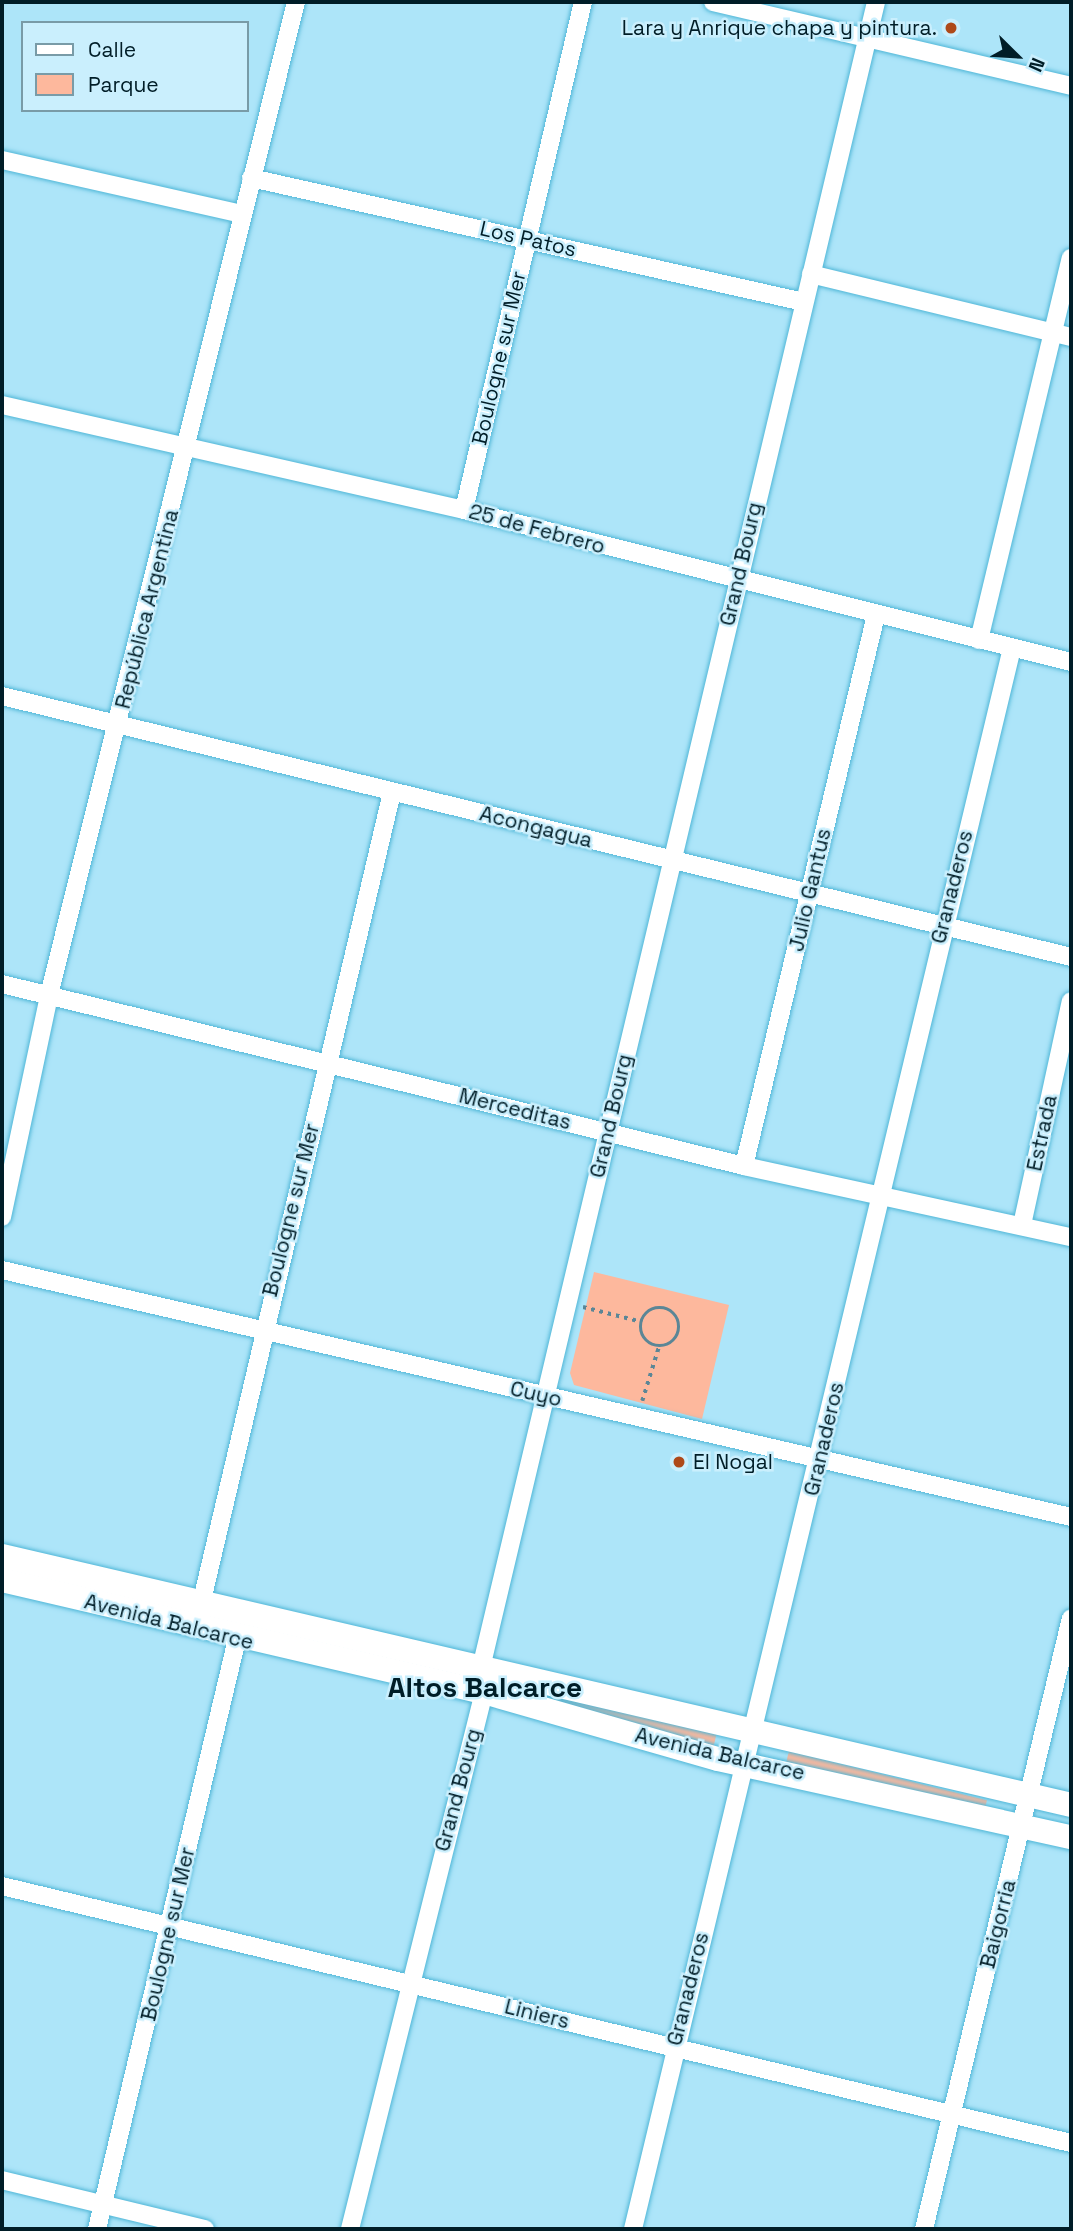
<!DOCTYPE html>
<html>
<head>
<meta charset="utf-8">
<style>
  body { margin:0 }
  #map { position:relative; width:1073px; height:2231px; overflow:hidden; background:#ade5f9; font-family:"Space Grotesk",sans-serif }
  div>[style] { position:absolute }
  .green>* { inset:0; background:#fdb89d; transform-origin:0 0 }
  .path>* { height:3.5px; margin-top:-1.75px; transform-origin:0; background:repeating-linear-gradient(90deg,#5b8696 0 3.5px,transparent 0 8.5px) }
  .path>.ring { margin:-1.75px; padding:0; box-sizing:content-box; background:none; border:3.5px solid #5b8696; border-radius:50% }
  .roads { filter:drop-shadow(0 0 2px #4fb6d7) drop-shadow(0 0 2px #4fb6d7) }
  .minor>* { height:18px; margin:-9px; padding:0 9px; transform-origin:9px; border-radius:9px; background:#fff }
  .secondary>* { height:24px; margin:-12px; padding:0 12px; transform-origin:12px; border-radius:12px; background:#fff }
  .dots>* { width:19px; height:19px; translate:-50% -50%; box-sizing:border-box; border:4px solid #caeffd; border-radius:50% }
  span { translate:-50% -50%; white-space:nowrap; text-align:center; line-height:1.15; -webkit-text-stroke:5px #caeffd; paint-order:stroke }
  .poi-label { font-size:21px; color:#001d27 }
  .right { translate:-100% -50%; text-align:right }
  .left { translate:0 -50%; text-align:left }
  .street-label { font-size:21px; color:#001d27 }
  .district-label { font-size:28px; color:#001d27; font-weight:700 }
  .frame { position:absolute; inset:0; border:4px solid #001d27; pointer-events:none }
  .legend { position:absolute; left:21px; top:21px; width:228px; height:91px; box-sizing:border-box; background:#caeffd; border:2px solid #799ba7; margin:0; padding:9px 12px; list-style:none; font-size:21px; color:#001d27 }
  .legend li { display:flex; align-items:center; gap:14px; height:35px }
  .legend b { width:35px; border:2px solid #799ba7 }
  .north { position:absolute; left:982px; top:21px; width:70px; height:70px; -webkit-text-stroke:5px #caeffd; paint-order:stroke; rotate:114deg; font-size:19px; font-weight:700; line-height:28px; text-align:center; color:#001d27 }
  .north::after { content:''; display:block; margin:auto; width:24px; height:32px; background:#001d27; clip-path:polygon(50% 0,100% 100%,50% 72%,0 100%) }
</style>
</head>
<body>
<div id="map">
  <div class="green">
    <div style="clip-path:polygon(594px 1272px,729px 1305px,702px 1419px,574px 1385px,570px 1373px)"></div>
    <div style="left:519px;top:1687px;width:203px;height:14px;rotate:13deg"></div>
    <div style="left:789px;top:1751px;width:204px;height:15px;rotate:14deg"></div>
  </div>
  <div class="path">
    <div style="left:583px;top:1307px;width:61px;rotate:14.3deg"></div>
    <div class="ring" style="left:641px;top:1308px;width:34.5px;height:34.5px"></div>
    <div style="left:642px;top:1401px;width:58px;rotate:-72.8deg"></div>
  </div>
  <div class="roads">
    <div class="minor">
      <div style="left:713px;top:2px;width:368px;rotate:13.2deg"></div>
      <div style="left:2px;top:160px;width:246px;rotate:12.7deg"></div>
      <div style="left:251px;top:178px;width:567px;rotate:12.64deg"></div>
      <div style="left:811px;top:274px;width:268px;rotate:13.6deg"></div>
      <div style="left:2px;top:405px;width:474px;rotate:12.8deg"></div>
      <div style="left:464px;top:510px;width:626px;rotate:14.06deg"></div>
      <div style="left:464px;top:510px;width:522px;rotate:-76.82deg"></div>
      <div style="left:979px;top:640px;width:393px;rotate:-76.5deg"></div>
      <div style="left:2px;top:696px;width:1100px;rotate:13.72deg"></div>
      <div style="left:2px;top:984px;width:764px;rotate:13.78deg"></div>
      <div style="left:744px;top:1166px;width:335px;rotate:12.3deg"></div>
      <div style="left:744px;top:1166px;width:567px;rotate:-76.53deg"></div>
      <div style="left:2px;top:1217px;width:227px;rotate:-78deg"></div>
      <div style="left:49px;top:995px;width:1023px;rotate:-76.03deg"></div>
      <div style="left:1022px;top:1225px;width:229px;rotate:-77.7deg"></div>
      <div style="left:2px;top:1270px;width:1097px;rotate:13.01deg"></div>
      <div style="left:199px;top:1613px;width:843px;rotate:-76.77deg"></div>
      <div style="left:2px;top:1886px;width:1099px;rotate:13.52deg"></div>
      <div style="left:2px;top:2180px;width:209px;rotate:13.6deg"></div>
      <div style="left:97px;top:2229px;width:606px;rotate:-76.65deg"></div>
      <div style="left:350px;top:2229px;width:553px;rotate:-75.99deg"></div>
      <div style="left:484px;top:1692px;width:24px;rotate:-97deg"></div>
      <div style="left:481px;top:1668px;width:1712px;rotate:-76.66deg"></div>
      <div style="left:633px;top:2229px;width:1626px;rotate:-76.52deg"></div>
      <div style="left:924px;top:2229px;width:628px;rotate:-76.47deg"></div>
    </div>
    <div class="secondary">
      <div style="left:2px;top:1556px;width:1098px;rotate:13.11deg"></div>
      <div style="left:2px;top:1580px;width:495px;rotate:13.1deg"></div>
      <div style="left:484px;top:1692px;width:243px;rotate:16deg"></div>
      <div style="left:718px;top:1759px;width:362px;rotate:12.5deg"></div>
    </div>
  </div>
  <div class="dots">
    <div style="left:951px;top:28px;background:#ae4919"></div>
    <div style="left:679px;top:1462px;background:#ae4919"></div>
  </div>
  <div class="poi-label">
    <span class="right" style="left:937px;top:28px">Lara y Anrique chapa y pintura.</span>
    <span class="left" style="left:693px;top:1462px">El Nogal</span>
  </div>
  <div class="street-label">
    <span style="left:528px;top:239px;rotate:13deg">Los Patos</span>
    <span style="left:499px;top:358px;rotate:-77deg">Boulogne sur Mer</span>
    <span style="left:537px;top:529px;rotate:15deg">25 de Febrero</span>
    <span style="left:741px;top:564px;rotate:-77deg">Grand Bourg</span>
    <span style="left:147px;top:609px;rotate:-76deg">República Argentina</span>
    <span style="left:536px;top:827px;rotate:14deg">Acongagua</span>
    <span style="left:952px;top:887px;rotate:-76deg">Granaderos</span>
    <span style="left:810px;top:890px;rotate:-77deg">Julio Gantus</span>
    <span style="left:515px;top:1109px;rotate:14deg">Merceditas</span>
    <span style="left:611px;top:1116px;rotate:-77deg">Grand Bourg</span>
    <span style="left:1042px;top:1133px;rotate:-78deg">Estrada</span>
    <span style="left:291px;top:1210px;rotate:-76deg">Boulogne sur Mer</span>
    <span style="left:536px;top:1394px;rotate:13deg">Cuyo</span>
    <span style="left:824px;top:1439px;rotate:-77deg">Granaderos</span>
    <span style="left:169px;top:1622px;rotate:14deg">Avenida Balcarce</span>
    <span style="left:720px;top:1754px;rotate:13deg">Avenida Balcarce</span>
    <span style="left:458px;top:1790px;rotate:-75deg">Grand Bourg</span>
    <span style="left:998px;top:1924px;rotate:-76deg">Baigorria</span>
    <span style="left:168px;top:1934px;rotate:-77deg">Boulogne sur Mer</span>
    <span style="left:688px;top:1989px;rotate:-76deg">Granaderos</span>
    <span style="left:537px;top:2014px;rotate:14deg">Liniers</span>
  </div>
  <div class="district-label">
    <span style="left:485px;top:1687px">Altos Balcarce</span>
  </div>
  <div class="frame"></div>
  <ul class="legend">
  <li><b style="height:9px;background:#fff"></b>Calle</li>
  <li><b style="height:19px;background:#fdb89d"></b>Parque</li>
  </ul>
  <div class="north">N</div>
</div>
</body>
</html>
